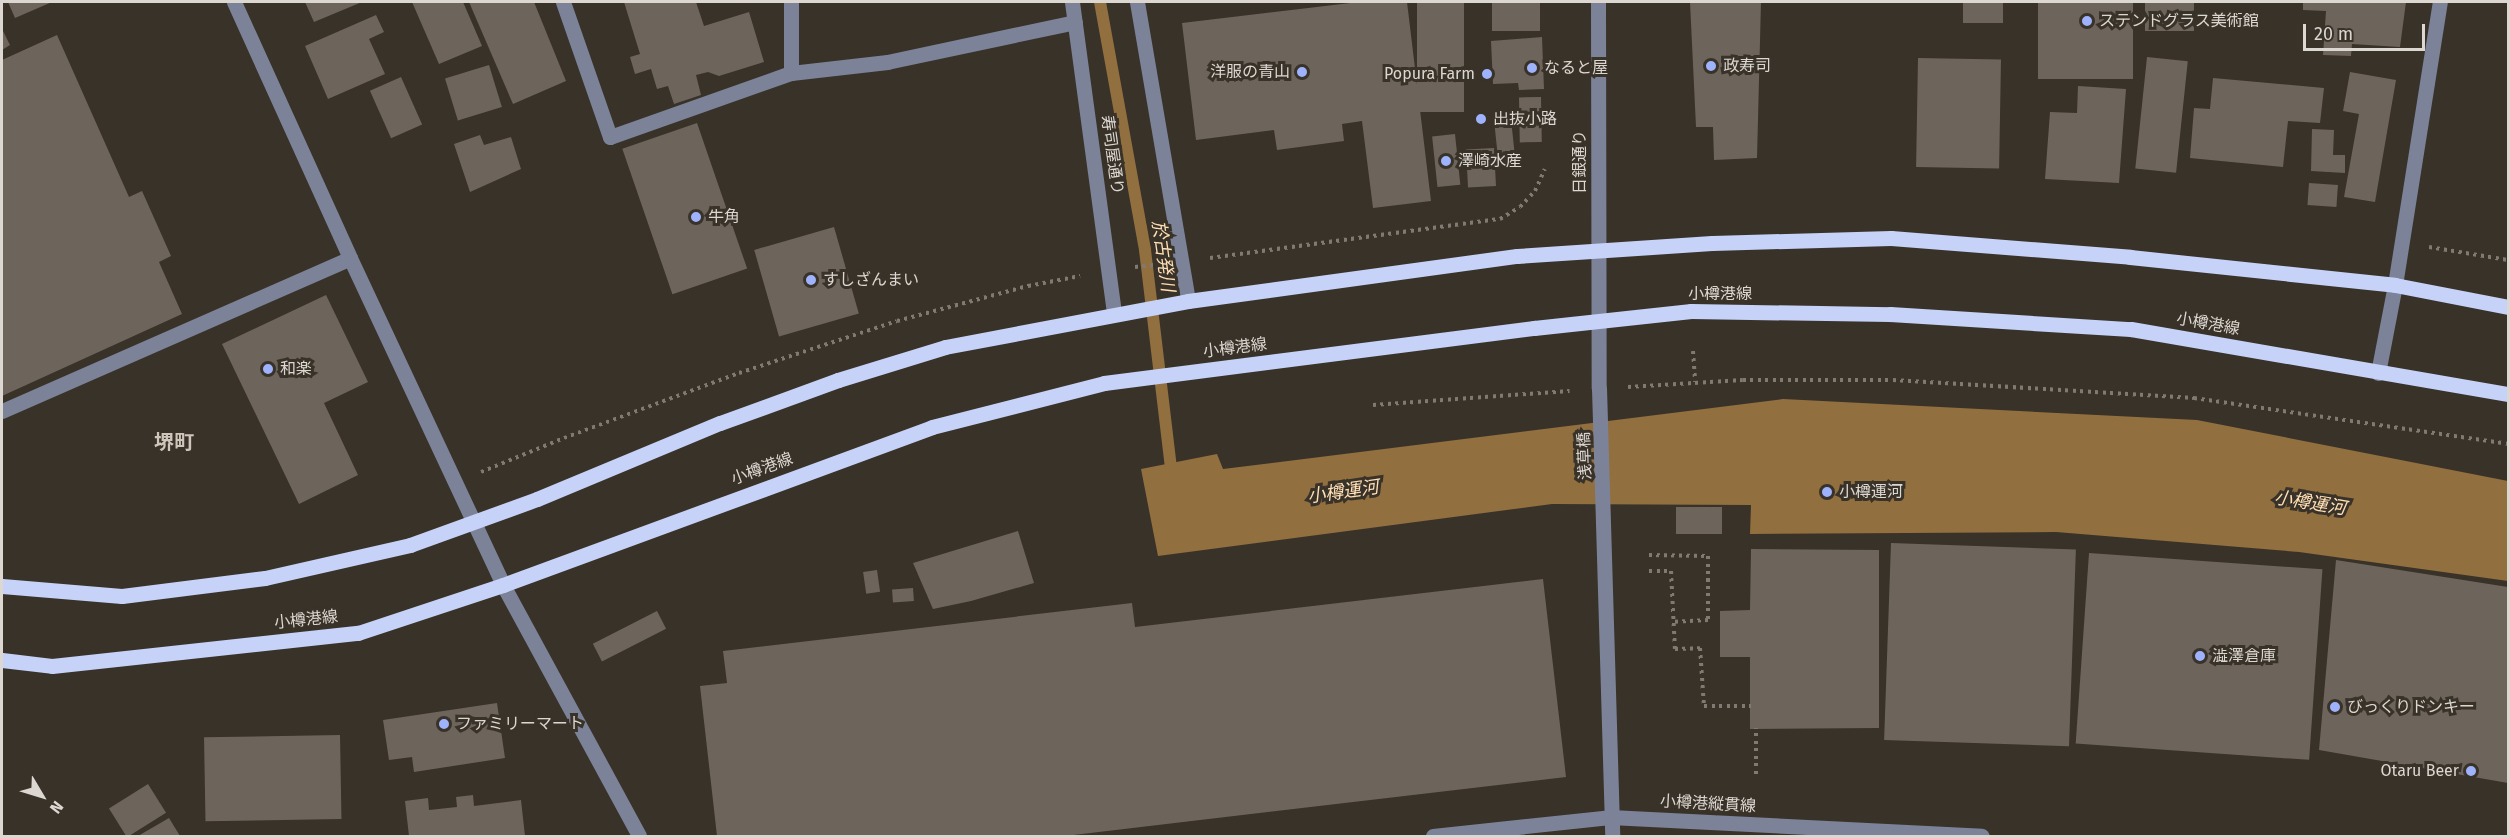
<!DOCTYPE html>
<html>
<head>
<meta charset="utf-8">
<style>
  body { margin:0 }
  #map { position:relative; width:2510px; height:838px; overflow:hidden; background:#393229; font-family:"Fira Sans","Noto Sans JP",sans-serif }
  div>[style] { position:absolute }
  .water>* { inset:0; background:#916f3f }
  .stream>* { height:12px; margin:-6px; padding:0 6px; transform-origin:6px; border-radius:6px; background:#916f3f }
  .building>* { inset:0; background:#6d655b; transform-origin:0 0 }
  .path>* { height:4px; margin-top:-2px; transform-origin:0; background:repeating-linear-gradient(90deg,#817a73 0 3px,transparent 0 7.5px) }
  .minor>* { height:15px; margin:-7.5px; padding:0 7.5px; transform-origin:7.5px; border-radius:7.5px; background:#7c8399 }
  .major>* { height:15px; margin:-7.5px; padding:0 7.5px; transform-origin:7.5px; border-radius:7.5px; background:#c6d2f7 }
  .dots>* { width:16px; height:16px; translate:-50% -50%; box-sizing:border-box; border:3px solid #393229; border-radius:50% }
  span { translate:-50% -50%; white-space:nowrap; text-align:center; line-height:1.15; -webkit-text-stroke:6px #393229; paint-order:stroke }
  .poi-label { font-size:16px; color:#dcd7d1 }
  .left { translate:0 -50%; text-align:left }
  .right { translate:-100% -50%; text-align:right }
  .street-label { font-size:16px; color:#dcd7d1 }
  .water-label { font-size:18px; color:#ffdfb5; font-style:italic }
  .quarter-label { font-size:20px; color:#cfc6bb; font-weight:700 }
  .frame { position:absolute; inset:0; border:3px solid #dcd7d1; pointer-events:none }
  .north { position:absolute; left:12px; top:766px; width:60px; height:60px; -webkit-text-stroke:4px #393229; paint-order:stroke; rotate:128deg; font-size:16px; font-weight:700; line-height:24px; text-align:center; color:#dcd7d1 }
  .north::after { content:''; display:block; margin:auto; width:21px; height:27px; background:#dcd7d1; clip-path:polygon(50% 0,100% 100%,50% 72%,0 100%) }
  .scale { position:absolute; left:2303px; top:24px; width:122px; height:27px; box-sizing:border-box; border:3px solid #dcd7d1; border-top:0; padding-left:8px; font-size:18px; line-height:21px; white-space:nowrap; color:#dcd7d1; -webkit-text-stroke:4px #393229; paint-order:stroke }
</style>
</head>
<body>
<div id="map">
  <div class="water">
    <div style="clip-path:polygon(1783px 399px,2197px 420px,2508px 481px,2508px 581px,2299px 552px,2056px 532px,1750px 534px,1751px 505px,1552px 504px,1158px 556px,1141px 469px,1217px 454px,1223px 469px)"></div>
  </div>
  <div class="stream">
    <div style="left:1100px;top:2px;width:252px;rotate:79.7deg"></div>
    <div style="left:1145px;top:250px;width:230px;rotate:83.2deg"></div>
  </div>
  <div class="building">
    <div style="clip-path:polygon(8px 2px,52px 2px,15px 18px)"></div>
    <div style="clip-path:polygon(305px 2px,362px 2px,314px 22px)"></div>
    <div style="clip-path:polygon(412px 2px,463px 2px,482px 46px,439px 64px)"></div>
    <div style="clip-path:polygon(469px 2px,534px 2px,566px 81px,513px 104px)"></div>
    <div style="clip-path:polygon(624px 2px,696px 2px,704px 26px,749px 12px,764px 62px,719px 76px,708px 72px,696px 75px,701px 95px,674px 104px,668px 86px,657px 89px,651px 69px,635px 74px,630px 57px,640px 54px)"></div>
    <div style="clip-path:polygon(1359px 2px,1407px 2px,1431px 201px,1373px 208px,1362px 121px,1342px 124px,1344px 141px,1277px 150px,1274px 130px,1196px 140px,1182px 23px)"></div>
    <div style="left:1417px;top:2px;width:47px;height:110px"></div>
    <div style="left:1492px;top:2px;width:48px;height:29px"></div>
    <div style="clip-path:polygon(1690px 2px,1761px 2px,1757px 158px,1714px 160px,1713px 127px,1696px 127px)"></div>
    <div style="left:1963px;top:2px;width:40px;height:21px"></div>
    <div style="left:2038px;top:2px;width:95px;height:77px"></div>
    <div style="left:2145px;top:2px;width:49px;height:29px"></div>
    <div style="clip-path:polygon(2303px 2px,2406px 2px,2400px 47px,2352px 44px,2351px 56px,2323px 55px,2326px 11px,2303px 10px)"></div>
    <div style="clip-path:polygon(376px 15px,384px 32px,369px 39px,385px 74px,328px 99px,305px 46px)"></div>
    <div style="clip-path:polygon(2px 29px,10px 45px,2px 50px)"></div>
    <div style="clip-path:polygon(57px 35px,129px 197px,142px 191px,171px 256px,159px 262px,182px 314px,2px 396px,2px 60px)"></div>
    <div style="clip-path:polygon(1542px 37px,1544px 89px,1519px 90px,1518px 83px,1493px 84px,1491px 41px)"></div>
    <div style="left:2147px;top:57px;width:41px;height:112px;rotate:6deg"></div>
    <div style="left:1918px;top:58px;width:83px;height:109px;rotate:1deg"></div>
    <div style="left:489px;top:65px;width:44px;height:46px;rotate:73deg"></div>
    <div style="clip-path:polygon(2350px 72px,2396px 80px,2375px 202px,2344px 197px,2359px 114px,2343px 111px)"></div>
    <div style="left:401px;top:77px;width:52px;height:34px;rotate:66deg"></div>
    <div style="clip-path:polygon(2213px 78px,2324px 88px,2320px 123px,2288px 121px,2283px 167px,2190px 158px,2194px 108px,2210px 109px)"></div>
    <div style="clip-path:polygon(2078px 86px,2126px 89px,2119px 183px,2045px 179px,2050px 112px,2077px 113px)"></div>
    <div style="left:1541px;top:97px;width:45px;height:22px;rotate:89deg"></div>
    <div style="left:1511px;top:119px;width:41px;height:17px;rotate:84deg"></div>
    <div style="left:697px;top:123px;width:154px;height:79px;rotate:71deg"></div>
    <div style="clip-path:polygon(2312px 129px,2334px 130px,2333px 155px,2345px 155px,2345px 173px,2311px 171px)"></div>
    <div style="left:1455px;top:134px;width:51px;height:23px;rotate:84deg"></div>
    <div style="clip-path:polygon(480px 135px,484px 145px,511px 137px,521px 169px,470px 192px,454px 144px)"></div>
    <div style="left:1494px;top:148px;width:38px;height:28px;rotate:87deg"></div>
    <div style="left:2309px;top:183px;width:29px;height:22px;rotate:4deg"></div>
    <div style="left:834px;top:227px;width:90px;height:83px;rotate:74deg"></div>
    <div style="clip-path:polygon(326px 295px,368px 382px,324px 403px,358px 475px,299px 504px,222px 344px)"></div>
    <div style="left:1676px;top:507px;width:46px;height:27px"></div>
    <div style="clip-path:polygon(1018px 531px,1034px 583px,971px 601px,933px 609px,913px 563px)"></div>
    <div style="left:1891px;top:543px;width:185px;height:197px;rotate:2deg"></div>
    <div style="clip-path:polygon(1751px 549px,1879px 550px,1879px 728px,1750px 729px,1750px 657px,1720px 657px,1720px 611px,1750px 610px)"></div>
    <div style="left:2089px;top:553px;width:234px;height:191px;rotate:4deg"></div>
    <div style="clip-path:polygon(2336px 560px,2508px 587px,2508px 783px,2319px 750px)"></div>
    <div style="left:877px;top:570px;width:22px;height:14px;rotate:82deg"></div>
    <div style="clip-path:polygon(1543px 579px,1566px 777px,1065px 836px,717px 836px,700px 686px,727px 683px,723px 651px,1132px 603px,1135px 627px)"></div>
    <div style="left:913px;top:588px;width:13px;height:21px;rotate:86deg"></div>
    <div style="left:657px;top:611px;width:20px;height:72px;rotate:63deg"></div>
    <div style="clip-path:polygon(497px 703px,505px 758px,414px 772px,412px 757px,389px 760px,383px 720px)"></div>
    <div style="left:340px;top:735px;width:84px;height:136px;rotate:89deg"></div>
    <div style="left:148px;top:784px;width:34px;height:46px;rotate:58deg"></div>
    <div style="clip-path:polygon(473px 795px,474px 806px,521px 800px,525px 836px,409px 836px,405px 801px,428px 798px,429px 810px,457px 807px,456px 797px)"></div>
    <div style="clip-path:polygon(169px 818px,180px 836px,138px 836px)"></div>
  </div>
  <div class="path">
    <div style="left:2429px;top:247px;width:80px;rotate:9.3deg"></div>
    <div style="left:1210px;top:258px;width:293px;rotate:-7.7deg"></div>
    <div style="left:1500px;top:219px;width:23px;rotate:-31deg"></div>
    <div style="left:1520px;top:207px;width:22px;rotate:-47deg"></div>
    <div style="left:1535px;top:191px;width:24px;rotate:-66deg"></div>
    <div style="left:1135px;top:267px;width:19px;rotate:-6deg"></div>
    <div style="left:1693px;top:351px;width:31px;rotate:86deg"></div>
    <div style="left:1628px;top:387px;width:115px;rotate:-3.5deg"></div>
    <div style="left:1743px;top:380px;width:150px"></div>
    <div style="left:1893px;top:380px;width:302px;rotate:3.4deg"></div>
    <div style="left:2194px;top:398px;width:317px;rotate:8.3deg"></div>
    <div style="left:1373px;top:405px;width:197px;rotate:-4.1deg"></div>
    <div style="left:481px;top:472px;width:90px;rotate:-22.3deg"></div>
    <div style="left:564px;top:438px;width:187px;rotate:-20.4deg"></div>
    <div style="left:739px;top:373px;width:166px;rotate:-18.2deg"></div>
    <div style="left:897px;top:321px;width:136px;rotate:-15deg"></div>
    <div style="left:1028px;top:286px;width:53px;rotate:-10.9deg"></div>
    <div style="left:1649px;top:555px;width:59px;rotate:1deg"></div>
    <div style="left:1708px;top:556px;width:64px;rotate:90deg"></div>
    <div style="left:1708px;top:620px;width:34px;rotate:177deg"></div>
    <div style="left:1649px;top:571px;width:22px"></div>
    <div style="left:1671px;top:571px;width:78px;rotate:87.1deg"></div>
    <div style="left:1675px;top:649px;width:25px;rotate:-2deg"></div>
    <div style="left:1700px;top:648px;width:58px;rotate:86.1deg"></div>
    <div style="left:1704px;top:706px;width:47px"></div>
    <div style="left:1756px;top:774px;width:46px;rotate:-90deg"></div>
  </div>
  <div class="minor">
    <div style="left:234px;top:2px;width:281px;rotate:65.6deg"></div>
    <div style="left:350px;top:258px;width:361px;rotate:64.9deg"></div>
    <div style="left:503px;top:585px;width:285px;rotate:61.5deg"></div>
    <div style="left:563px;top:2px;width:143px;rotate:70.8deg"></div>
    <div style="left:610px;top:137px;width:192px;rotate:-19.5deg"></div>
    <div style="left:791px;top:73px;width:97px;rotate:-6.5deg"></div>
    <div style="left:887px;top:62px;width:192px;rotate:-12deg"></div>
    <div style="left:1072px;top:2px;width:314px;rotate:82.3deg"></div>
    <div style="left:1137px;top:2px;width:303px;rotate:80.3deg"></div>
    <div style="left:1598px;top:2px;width:386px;rotate:89.9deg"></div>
    <div style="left:1599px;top:388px;width:448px;rotate:88.3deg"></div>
    <div style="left:791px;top:73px;width:71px;rotate:-90deg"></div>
    <div style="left:2378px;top:373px;width:90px;rotate:-79.1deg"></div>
    <div style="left:2395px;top:285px;width:287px;rotate:-81deg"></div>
    <div style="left:2px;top:411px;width:380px;rotate:-23.7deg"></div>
    <div style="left:1433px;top:836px;width:178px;rotate:-6.1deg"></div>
    <div style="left:1610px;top:817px;width:372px;rotate:2.9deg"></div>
  </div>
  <div class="major">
    <div style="left:2px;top:586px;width:120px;rotate:4.8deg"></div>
    <div style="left:122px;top:596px;width:144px;rotate:-7.2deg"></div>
    <div style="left:265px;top:578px;width:149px;rotate:-12.8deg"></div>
    <div style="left:410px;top:545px;width:135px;rotate:-19.9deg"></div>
    <div style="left:537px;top:499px;width:198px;rotate:-22.6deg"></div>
    <div style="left:720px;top:423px;width:126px;rotate:-20deg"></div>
    <div style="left:838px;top:380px;width:112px;rotate:-17.1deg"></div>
    <div style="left:945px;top:347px;width:247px;rotate:-10.7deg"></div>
    <div style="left:1188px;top:301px;width:332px;rotate:-7.8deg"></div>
    <div style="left:1517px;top:256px;width:195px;rotate:-3.8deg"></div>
    <div style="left:1712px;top:243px;width:179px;rotate:-1.6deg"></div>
    <div style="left:1891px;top:238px;width:240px;rotate:4.5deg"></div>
    <div style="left:2130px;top:257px;width:266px;rotate:6deg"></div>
    <div style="left:2395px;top:285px;width:115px;rotate:11deg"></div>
    <div style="left:2px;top:660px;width:50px;rotate:6.8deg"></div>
    <div style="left:52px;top:666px;width:308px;rotate:-6.2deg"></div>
    <div style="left:358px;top:633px;width:153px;rotate:-18.3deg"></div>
    <div style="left:503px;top:585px;width:457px;rotate:-20.2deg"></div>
    <div style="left:932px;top:427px;width:178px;rotate:-14.3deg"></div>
    <div style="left:1104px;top:383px;width:434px;rotate:-7.3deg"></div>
    <div style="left:1534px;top:328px;width:158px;rotate:-6.2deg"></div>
    <div style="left:1691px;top:311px;width:199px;rotate:0.9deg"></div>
    <div style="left:1890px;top:314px;width:241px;rotate:3.6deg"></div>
    <div style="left:2131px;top:329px;width:383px;rotate:9.8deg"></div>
  </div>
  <div class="dots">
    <div style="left:2087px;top:21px;background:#9fb3fd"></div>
    <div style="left:1711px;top:66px;background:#9fb3fd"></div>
    <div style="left:1532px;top:68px;background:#9fb3fd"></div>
    <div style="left:1302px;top:72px;background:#9fb3fd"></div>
    <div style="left:1487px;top:74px;background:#9fb3fd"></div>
    <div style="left:1481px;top:119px;background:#9fb3fd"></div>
    <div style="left:1446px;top:161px;background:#9fb3fd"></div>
    <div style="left:696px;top:217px;background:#9fb3fd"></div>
    <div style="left:811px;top:280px;background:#9fb3fd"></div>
    <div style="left:268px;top:369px;background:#9fb3fd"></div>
    <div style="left:1827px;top:492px;background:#9fb3fd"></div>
    <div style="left:2200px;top:656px;background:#9fb3fd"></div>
    <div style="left:2335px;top:707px;background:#9fb3fd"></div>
    <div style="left:444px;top:724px;background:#9fb3fd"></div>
    <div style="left:2471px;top:771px;background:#9fb3fd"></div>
  </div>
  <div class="poi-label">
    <span class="left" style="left:2099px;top:21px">ステンドグラス美術館</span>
    <span class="left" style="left:1723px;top:66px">政寿司</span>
    <span class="left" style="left:1544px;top:68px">なると屋</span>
    <span class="right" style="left:1290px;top:72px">洋服の青山</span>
    <span class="right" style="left:1475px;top:74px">Popura Farm</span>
    <span class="left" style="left:1493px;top:119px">出抜小路</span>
    <span class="left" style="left:1458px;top:161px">澤崎水産</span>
    <span class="left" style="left:708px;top:217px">牛角</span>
    <span class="left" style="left:823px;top:280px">すしざんまい</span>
    <span class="left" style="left:280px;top:369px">和楽</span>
    <span class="left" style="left:1839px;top:492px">小樽運河</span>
    <span class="left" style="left:2212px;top:656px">澁澤倉庫</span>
    <span class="left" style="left:2347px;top:707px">びっくりドンキー</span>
    <span class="left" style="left:456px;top:724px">ファミリーマート</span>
    <span class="right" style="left:2459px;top:771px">Otaru Beer</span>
  </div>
  <div class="street-label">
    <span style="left:1112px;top:155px;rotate:82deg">寿司屋通り</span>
    <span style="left:1580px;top:162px;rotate:-90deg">日銀通り</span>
    <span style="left:1720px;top:294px">小樽港線</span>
    <span style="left:2208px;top:324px;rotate:10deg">小樽港線</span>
    <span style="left:1235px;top:348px;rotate:-7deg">小樽港線</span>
    <span style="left:1585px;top:456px;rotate:-92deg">浅草橋</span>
    <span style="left:762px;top:469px;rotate:-20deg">小樽港線</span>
    <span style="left:306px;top:620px;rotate:-6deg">小樽港線</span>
    <span style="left:1708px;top:804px;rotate:3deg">小樽港縦貫線</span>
  </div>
  <div class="water-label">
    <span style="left:1163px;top:256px;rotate:82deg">於古発川</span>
    <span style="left:1343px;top:492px;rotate:-8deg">小樽運河</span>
    <span style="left:2310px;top:503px;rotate:9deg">小樽運河</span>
  </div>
  <div class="quarter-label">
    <span style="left:174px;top:442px">堺町</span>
  </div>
  <div class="frame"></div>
  <div class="north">N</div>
  <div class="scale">20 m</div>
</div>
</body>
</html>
